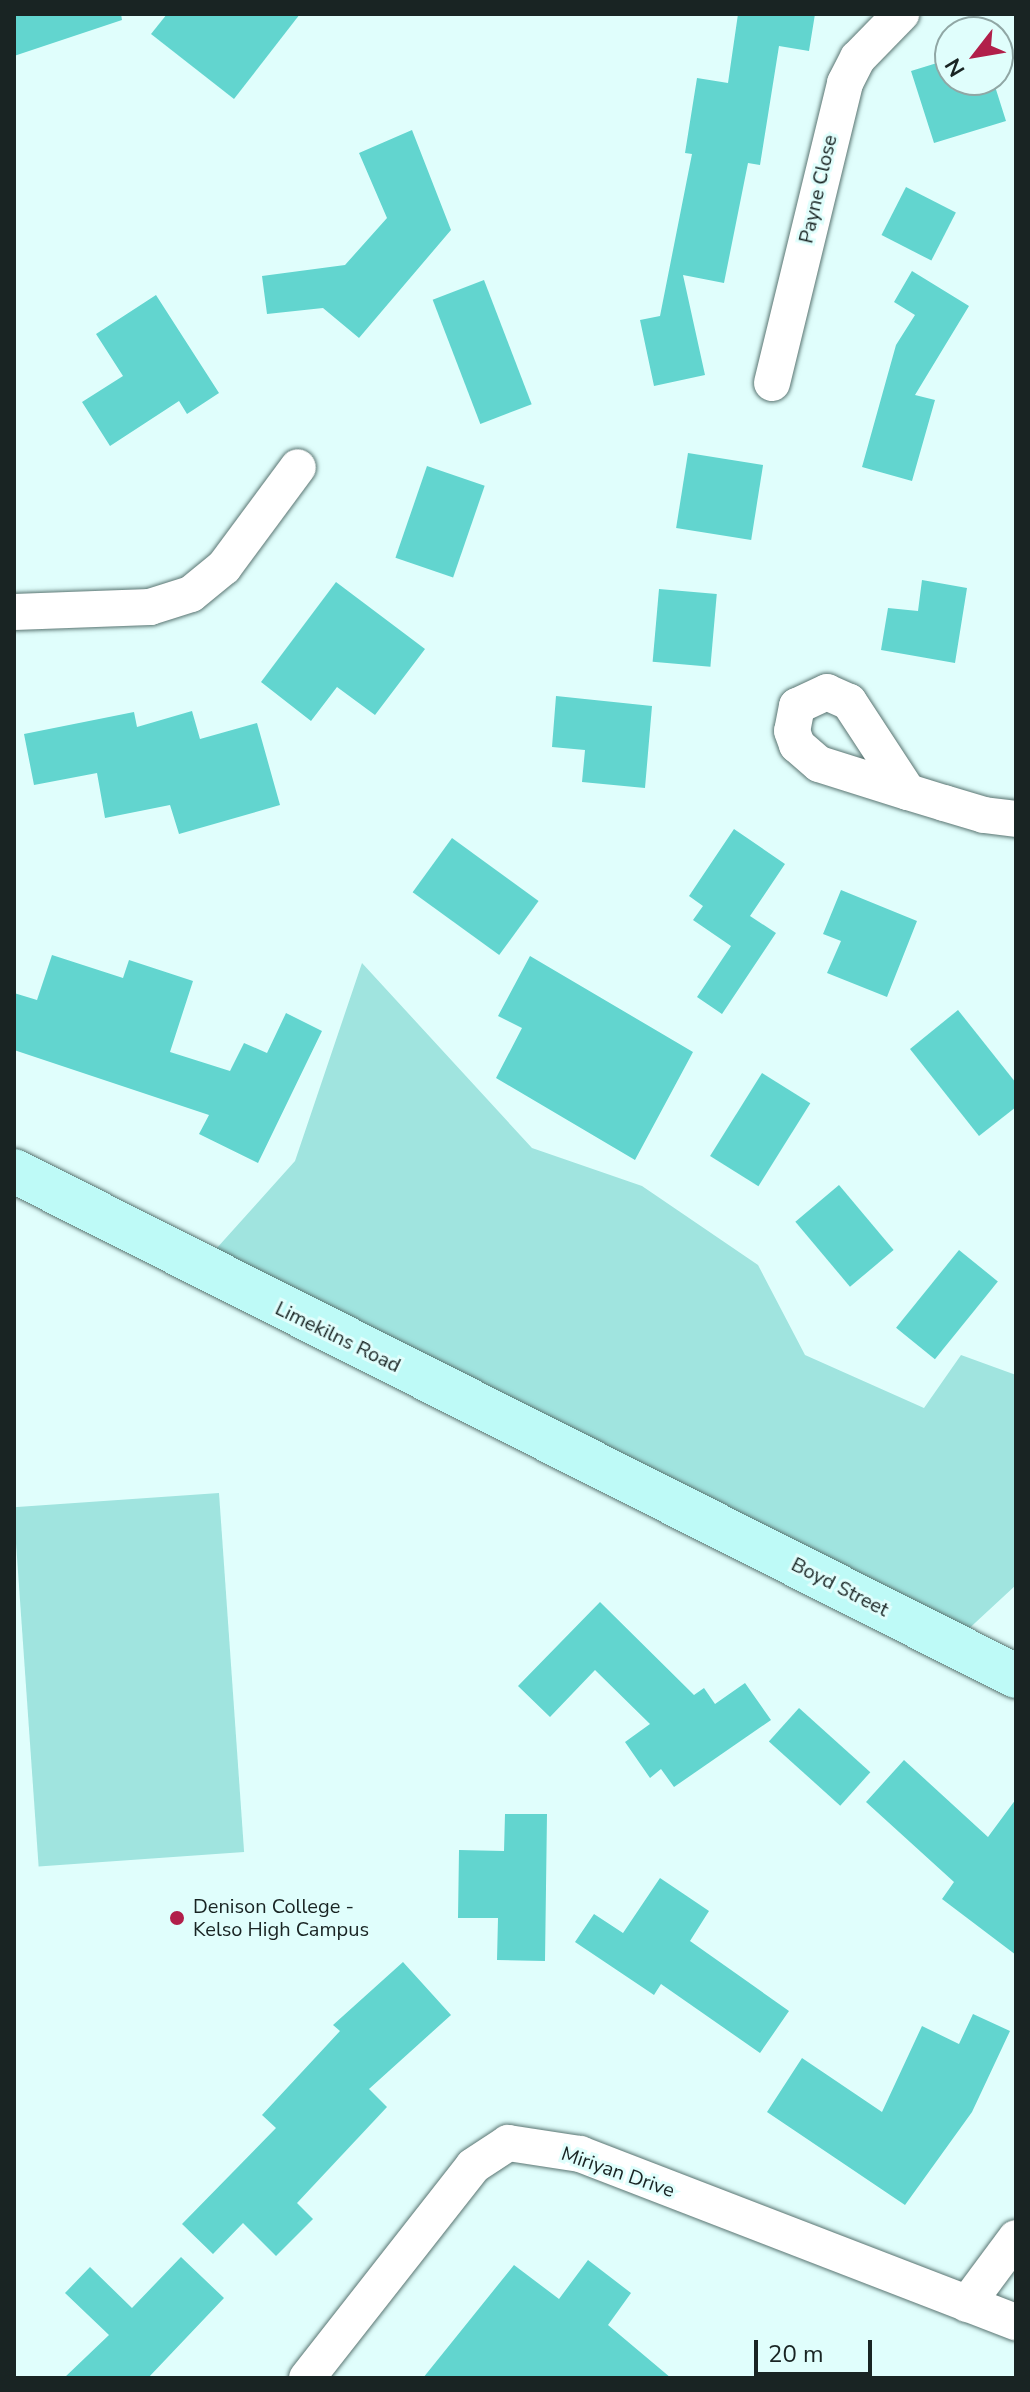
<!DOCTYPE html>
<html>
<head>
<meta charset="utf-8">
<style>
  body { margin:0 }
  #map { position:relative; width:1030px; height:2392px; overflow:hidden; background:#e0fefc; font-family:"Nunito Sans",sans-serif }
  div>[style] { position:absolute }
  .green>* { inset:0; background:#a0e4df; transform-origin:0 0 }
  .building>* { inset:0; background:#62d5cf; transform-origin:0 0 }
  .roads { filter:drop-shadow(0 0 2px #5a7572) drop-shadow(0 0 2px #5a7572) }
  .minor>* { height:36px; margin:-18px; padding:0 18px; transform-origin:18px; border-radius:18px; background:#fff }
  .secondary>* { height:44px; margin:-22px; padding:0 22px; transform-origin:22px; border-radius:22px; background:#befaf7 }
  .dots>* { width:22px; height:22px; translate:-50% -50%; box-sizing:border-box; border:4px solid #e0fefc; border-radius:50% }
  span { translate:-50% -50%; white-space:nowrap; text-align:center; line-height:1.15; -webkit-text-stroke:6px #e0fefc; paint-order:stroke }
  .street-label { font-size:20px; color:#192423 }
  .poi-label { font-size:20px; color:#192423 }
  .left { translate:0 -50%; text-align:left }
  .frame { position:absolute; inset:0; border:16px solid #192423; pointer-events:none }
  .north { position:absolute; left:934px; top:16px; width:80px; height:80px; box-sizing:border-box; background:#e0fefc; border:2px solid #90a7a5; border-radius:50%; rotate:239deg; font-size:22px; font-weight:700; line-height:32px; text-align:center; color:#192423 }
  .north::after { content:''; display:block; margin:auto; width:28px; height:36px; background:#b11f4a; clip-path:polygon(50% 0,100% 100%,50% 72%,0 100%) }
  .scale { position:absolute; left:754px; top:2340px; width:118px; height:36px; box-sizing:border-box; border:4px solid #192423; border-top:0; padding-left:10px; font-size:24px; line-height:28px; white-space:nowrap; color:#192423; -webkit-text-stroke:6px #e0fefc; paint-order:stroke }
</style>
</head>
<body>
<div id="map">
  <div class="green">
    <div style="clip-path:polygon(362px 963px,532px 1148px,642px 1186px,758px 1265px,805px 1355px,924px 1408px,961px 1355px,1016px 1375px,1016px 1585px,962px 1635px,198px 1269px,295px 1161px)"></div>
    <div style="left:219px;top:1493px;width:360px;height:206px;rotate:86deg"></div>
  </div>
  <div class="building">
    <div style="clip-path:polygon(14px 14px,121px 14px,122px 20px,14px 56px)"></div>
    <div style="clip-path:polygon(167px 14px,300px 14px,234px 99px,151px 34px)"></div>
    <div style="clip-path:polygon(738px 14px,815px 14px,809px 51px,779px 46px,760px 165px,748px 163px,724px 283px,683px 275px,705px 375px,654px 386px,640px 320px,660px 316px,692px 154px,685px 153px,697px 78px,728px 83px)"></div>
    <div style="clip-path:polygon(950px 59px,950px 80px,993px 80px,1006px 121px,934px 143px,911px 71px)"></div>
    <div style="clip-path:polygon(412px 130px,451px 230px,359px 338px,323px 308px,267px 314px,262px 276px,345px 265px,387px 218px,359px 153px)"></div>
    <div style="left:906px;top:187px;width:56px;height:54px;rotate:27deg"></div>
    <div style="clip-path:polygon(912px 271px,969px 306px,915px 395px,935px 400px,912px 481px,862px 467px,896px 345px,915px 315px,894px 302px)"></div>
    <div style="left:484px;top:280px;width:133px;height:55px;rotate:69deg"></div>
    <div style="clip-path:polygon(156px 295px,219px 393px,187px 414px,179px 401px,110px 446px,82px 402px,123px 376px,96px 334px)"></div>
    <div style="left:688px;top:453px;width:76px;height:76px;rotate:9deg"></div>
    <div style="left:427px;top:466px;width:61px;height:97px;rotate:19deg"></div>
    <div style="clip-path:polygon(922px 580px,967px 588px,955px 663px,881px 650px,888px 608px,918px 611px)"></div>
    <div style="clip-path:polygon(336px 582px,425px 649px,375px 715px,337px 687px,311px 721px,261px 682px)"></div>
    <div style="left:659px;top:589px;width:58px;height:73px;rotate:5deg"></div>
    <div style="clip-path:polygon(556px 696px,652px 706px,645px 788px,582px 782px,585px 750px,552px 747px)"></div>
    <div style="clip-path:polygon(192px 711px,200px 739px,257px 723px,280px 805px,179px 834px,170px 805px,105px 818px,97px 773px,34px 785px,24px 734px,134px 712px,137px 727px)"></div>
    <div style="clip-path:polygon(734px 829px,785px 864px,750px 916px,776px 933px,722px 1014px,697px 997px,731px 946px,693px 920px,703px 906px,689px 896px)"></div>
    <div style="left:452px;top:838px;width:107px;height:67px;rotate:36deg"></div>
    <div style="clip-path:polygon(841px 890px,917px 921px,887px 997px,827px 973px,841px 941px,823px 934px)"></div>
    <div style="clip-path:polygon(52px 955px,123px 978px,129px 960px,193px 981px,170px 1052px,230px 1071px,244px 1043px,267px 1053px,286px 1013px,322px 1031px,258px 1163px,199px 1134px,209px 1115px,14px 1050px,14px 993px,37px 1000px)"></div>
    <div style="clip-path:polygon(530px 956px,693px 1052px,635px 1160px,496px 1078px,522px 1028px,498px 1016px)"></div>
    <div style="clip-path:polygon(958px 1010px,1016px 1083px,1016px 1107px,979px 1136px,910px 1049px)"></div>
    <div style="left:762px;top:1073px;width:57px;height:98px;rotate:32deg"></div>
    <div style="left:839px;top:1185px;width:85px;height:57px;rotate:50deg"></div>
    <div style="left:959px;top:1250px;width:50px;height:100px;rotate:39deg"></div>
    <div style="clip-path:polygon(600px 1602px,694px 1695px,704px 1688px,715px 1704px,745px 1683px,771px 1720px,674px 1787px,661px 1769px,650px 1778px,625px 1742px,650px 1724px,595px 1670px,550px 1717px,518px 1686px)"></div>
    <div style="left:799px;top:1708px;width:96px;height:45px;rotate:42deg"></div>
    <div style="clip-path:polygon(904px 1760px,988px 1837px,1016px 1799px,1016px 1955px,942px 1899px,954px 1882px,866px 1802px)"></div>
    <div style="clip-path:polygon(505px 1814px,547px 1814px,545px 1961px,497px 1960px,498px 1918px,458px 1918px,459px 1850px,504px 1851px)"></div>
    <div style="clip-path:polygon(660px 1878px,709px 1911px,690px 1941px,789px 2011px,760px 2053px,661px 1984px,654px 1995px,575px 1942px,594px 1914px,623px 1933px)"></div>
    <div style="clip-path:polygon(403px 1962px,451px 2015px,369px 2089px,387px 2107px,297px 2203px,313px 2219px,276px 2256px,243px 2223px,213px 2254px,182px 2224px,276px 2128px,262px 2115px,340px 2031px,333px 2025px)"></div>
    <div style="clip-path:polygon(973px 2014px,1010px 2031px,972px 2112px,905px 2205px,767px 2112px,802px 2058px,882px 2112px,922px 2026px,959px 2044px)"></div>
    <div style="clip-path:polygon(181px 2257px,224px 2298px,148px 2378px,64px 2378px,109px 2335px,65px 2293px,90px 2267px,132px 2308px)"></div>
    <div style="clip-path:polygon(588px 2260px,631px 2293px,608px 2325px,671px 2378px,423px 2378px,514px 2265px,559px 2299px)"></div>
  </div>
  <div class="roads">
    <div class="minor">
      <div style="left:772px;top:383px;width:309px;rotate:-76.3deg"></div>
      <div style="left:845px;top:83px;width:28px;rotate:-63deg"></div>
      <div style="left:858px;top:58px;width:62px;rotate:-45.7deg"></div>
      <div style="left:14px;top:612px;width:136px;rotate:-2.1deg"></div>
      <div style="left:150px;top:607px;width:43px;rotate:-17.6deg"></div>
      <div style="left:191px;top:594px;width:43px;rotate:-39.3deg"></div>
      <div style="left:224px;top:567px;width:124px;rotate:-53.5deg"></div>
      <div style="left:908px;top:792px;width:108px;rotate:-123.2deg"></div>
      <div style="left:849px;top:702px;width:24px;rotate:-156deg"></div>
      <div style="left:827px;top:692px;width:33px;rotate:155deg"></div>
      <div style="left:797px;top:706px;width:25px;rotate:101deg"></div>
      <div style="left:792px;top:731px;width:15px;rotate:70deg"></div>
      <div style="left:797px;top:745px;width:29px;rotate:41deg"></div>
      <div style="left:819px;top:764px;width:93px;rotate:17.5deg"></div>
      <div style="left:908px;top:792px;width:38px;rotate:17deg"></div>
      <div style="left:944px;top:803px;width:42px;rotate:16.7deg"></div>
      <div style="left:984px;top:815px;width:32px;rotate:7deg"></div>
      <div style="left:967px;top:2304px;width:82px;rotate:-53.4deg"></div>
      <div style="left:307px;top:2378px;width:269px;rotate:-51.9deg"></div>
      <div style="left:473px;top:2166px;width:42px;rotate:-33.3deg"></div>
      <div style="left:508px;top:2143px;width:73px;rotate:8.7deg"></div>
      <div style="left:580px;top:2154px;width:467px;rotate:21.1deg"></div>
    </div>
    <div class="secondary">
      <div style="left:14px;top:1171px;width:1122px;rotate:26.75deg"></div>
    </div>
  </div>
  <div class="dots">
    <div style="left:177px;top:1918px;background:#b11f4a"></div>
  </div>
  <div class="street-label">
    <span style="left:818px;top:189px;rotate:-77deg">Payne Close</span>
    <span style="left:338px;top:1337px;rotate:26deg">Limekilns Road</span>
    <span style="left:840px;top:1587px;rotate:27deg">Boyd Street</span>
    <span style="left:618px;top:2172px;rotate:19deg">Miriyan Drive</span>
  </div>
  <div class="poi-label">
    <span class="left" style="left:193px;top:1918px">Denison College -<br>Kelso High Campus</span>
  </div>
  <div class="frame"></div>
  <div class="north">N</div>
  <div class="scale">20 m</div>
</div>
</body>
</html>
